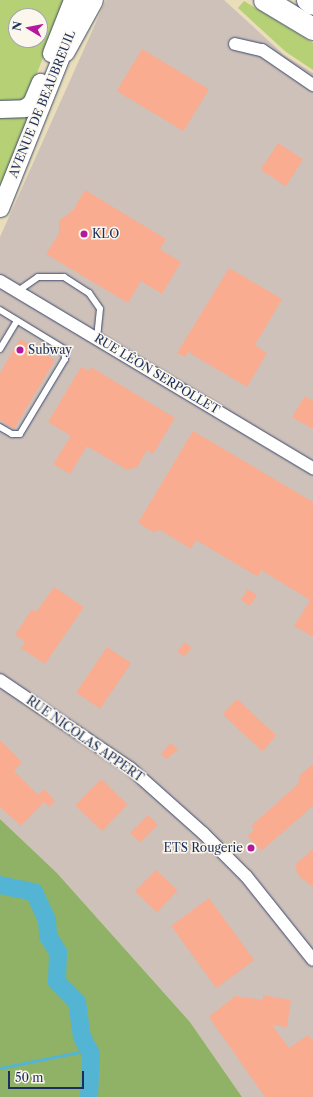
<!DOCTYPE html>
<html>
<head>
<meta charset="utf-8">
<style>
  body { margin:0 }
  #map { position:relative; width:313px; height:1097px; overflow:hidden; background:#e9deb9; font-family:"Libre Caslon Text",serif }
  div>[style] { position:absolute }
  .industrial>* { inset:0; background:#cec1ba }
  .green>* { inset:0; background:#b6d075 }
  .forest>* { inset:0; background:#90b266 }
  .stream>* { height:3px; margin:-1.5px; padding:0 1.5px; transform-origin:1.5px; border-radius:1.5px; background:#54b4d3 }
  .river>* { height:18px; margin:-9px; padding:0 9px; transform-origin:9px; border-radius:9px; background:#54b4d3 }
  .building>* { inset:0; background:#f9ac90; transform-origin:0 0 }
  .roads { filter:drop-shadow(0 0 1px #3a496c) drop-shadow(0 0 1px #3a496c) }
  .lane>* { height:6px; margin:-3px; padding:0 3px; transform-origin:3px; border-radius:3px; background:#fff }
  .street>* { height:12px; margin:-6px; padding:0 6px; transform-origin:6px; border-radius:6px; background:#fff }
  .secondary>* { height:17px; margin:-8.5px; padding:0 8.5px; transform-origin:8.5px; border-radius:8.5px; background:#fff }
  .highway>* { height:22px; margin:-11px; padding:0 11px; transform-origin:11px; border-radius:11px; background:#fff }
  .dots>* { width:11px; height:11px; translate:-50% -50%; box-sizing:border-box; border:2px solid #fbf7ec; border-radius:50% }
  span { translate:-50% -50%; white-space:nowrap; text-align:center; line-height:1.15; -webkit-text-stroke:3px #fbf7ec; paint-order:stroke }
  .street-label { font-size:12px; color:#1b2f5e }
  .poi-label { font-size:12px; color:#1b2f5e }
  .left { translate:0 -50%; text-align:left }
  .right { translate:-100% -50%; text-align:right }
  .north { position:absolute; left:8px; top:8px; width:40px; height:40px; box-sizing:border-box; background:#fbf7ec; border:1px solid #a1a7b3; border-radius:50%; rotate:280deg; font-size:11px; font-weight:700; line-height:16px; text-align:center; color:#1b2f5e }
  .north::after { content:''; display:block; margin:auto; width:14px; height:18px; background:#b5179e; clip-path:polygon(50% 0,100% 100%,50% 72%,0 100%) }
  .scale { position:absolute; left:8px; top:1071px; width:76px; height:18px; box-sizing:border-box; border:2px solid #1b2f5e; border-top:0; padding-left:5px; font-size:12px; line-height:14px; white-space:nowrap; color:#1b2f5e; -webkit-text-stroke:3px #fbf7ec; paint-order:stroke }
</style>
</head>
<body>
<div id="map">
  <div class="industrial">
    <div style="clip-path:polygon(106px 0,224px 0,284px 55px,313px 73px,313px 1097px,242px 1097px,190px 1022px,57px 873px,0 819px,0 237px)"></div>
  </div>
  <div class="green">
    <div style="clip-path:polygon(evenodd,0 0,66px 0,31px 88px,21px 103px,0 102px,0 0,16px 16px,40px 16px,40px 40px,16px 40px,16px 16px)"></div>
    <div style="clip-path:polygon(244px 1px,313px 43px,313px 70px,286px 52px,238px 8px)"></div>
    <div style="clip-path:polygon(33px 106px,0 190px,0 117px,16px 117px)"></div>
  </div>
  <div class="forest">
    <div style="clip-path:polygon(0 819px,57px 873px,190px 1022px,242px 1097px,0 1097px)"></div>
  </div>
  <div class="stream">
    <div style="left:0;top:1068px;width:91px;rotate:-11.4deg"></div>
  </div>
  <div class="river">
    <div style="left:0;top:885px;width:35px;rotate:12deg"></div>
    <div style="left:34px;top:892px;width:31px;rotate:65deg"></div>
    <div style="left:47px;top:920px;width:16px;rotate:86deg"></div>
    <div style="left:48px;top:936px;width:19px;rotate:58deg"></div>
    <div style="left:58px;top:952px;width:30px;rotate:92deg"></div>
    <div style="left:57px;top:982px;width:28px;rotate:45deg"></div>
    <div style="left:77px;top:1002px;width:35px;rotate:82deg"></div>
    <div style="left:82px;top:1037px;width:19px;rotate:62deg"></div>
    <div style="left:91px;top:1054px;width:43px;rotate:92.7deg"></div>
  </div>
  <div class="building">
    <div style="left:142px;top:49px;width:78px;height:49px;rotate:31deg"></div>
    <div style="left:278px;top:143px;width:30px;height:32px;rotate:33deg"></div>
    <div style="clip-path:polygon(85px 190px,166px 239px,160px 249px,181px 262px,162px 294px,141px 281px,128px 303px,46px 254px,59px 233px,59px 221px,73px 210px)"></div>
    <div style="clip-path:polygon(229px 268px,282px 299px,255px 345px,267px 353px,247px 387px,188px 352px,185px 357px,177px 353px)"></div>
    <div style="clip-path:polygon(20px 339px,55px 360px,14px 429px,0 420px,0 373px)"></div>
    <div style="clip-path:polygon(81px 367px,89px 371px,91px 367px,175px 418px,153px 454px,147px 450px,137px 467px,127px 470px,87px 446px,70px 474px,53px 464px,71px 436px,48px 422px)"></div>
    <div style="clip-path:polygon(305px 396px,313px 401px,313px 429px,292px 417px)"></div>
    <div style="clip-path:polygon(193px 431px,313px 502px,313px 637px,294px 626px,310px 600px,261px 570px,258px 577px,196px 540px,191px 549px,160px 530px,153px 532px,138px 523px)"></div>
    <div style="clip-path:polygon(54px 587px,84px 607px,45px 664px,21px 648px,25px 642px,15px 635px,32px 609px,36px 612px)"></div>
    <div style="left:248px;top:589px;width:11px;height:13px;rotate:34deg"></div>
    <div style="left:185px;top:642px;width:9px;height:12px;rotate:41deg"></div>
    <div style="left:107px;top:647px;width:29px;height:55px;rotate:34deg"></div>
    <div style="left:237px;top:699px;width:54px;height:21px;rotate:43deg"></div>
    <div style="clip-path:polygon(0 740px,22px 762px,14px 771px,38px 795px,44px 789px,55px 801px,49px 807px,44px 802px,21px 826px,0 807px)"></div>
    <div style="clip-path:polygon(171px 743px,178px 750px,166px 759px,161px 754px)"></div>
    <div style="clip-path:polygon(313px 764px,313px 806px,261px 851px,247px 836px,254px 830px,251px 826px,298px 784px,300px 775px)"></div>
    <div style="left:101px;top:779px;width:37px;height:37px;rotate:44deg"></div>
    <div style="left:148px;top:815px;width:14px;height:25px;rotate:45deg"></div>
    <div style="clip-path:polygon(313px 849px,313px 887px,299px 876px,295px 865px)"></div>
    <div style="left:156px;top:870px;width:30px;height:30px;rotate:44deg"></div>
    <div style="left:209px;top:898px;width:77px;height:47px;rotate:54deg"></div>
    <div style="clip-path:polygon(263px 995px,291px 1000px,287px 1027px,272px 1025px,289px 1048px,308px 1035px,313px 1041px,313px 1097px,265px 1097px,209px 1017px,235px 996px,263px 1000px)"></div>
  </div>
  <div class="roads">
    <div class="lane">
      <div style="left:18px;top:291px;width:24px;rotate:-35deg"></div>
      <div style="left:38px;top:277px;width:26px"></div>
      <div style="left:64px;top:277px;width:30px;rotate:33deg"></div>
      <div style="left:89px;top:293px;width:19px;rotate:55deg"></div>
      <div style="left:100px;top:309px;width:29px;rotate:96deg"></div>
      <div style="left:0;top:310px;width:75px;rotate:31.4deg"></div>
      <div style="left:64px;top:349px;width:10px;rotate:84deg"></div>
      <div style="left:65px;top:359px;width:87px;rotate:121deg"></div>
      <div style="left:20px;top:434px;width:8px;rotate:180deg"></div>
      <div style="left:12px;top:434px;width:14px;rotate:-150deg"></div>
      <div style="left:0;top:349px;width:33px;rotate:-59deg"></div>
    </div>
    <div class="street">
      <div style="left:235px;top:44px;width:28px;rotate:13deg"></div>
      <div style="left:262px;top:50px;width:62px;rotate:34.5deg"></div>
      <div style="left:0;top:281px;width:365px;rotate:30.9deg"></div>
      <div style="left:0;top:680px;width:157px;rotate:34.1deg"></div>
      <div style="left:130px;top:768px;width:98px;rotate:41.7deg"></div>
      <div style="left:203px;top:833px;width:61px;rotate:45deg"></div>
      <div style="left:246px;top:876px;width:107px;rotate:51.4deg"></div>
    </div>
    <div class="secondary">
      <div style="left:51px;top:53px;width:57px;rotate:-68.4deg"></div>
      <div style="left:0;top:109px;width:24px;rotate:-2deg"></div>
      <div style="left:24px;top:108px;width:9px;rotate:-36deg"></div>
      <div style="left:31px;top:103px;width:23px;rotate:-67deg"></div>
      <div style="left:0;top:208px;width:182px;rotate:-68.1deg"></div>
    </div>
    <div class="highway">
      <div style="left:265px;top:0;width:56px;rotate:31.1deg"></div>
      <div style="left:308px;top:0;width:6px;rotate:39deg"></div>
      <div style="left:64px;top:51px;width:58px;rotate:-61.2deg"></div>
    </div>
  </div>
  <div class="dots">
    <div style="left:84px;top:234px;background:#b5179e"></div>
    <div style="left:20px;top:350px;background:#b5179e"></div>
    <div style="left:251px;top:848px;background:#b5179e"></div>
  </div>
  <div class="street-label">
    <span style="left:42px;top:104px;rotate:-68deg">AVENUE DE BEAUBREUIL</span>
    <span style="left:157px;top:374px;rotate:31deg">RUE LÉON SERPOLLET</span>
    <span style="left:85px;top:739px;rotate:35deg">RUE NICOLAS APPERT</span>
  </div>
  <div class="poi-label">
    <span class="left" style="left:92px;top:234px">KLO</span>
    <span class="left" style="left:28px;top:350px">Subway</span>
    <span class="right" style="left:243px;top:848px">ETS Rougerie</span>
  </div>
  <div class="north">N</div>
  <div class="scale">50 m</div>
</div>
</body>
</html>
